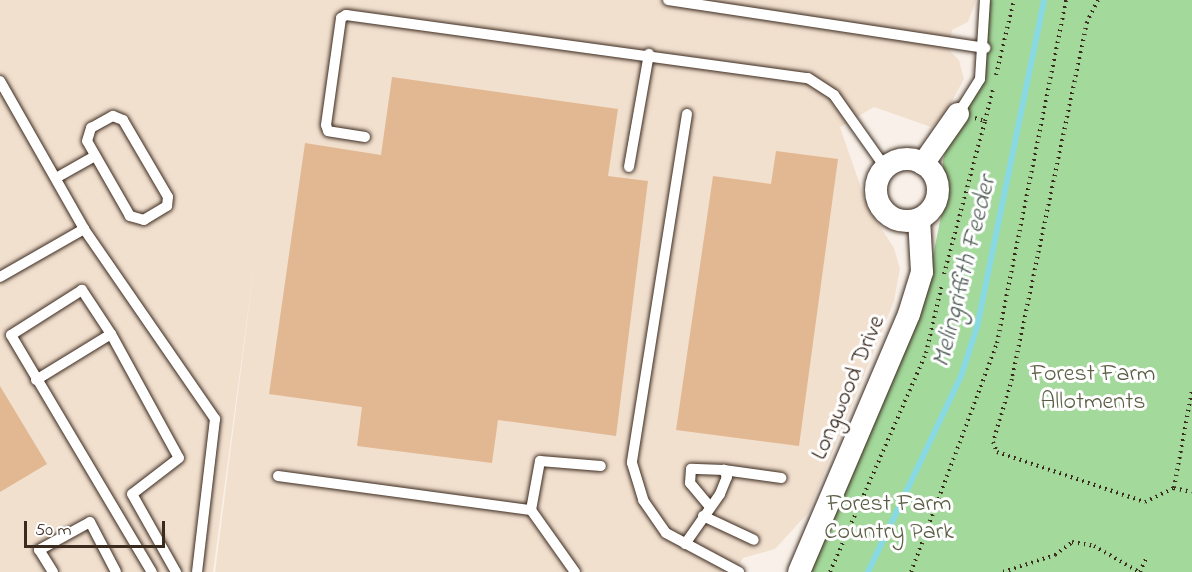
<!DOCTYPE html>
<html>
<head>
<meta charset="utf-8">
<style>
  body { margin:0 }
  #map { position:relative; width:1192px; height:572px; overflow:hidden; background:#f9f1e9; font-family:"Indie Flower",sans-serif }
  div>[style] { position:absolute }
  .built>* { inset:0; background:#f2e0cf }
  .green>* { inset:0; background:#a4d99c }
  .stream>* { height:6px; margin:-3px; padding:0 3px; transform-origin:3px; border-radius:3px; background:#89d9e3 }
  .building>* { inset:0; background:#e2b892 }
  .path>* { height:4px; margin-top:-2px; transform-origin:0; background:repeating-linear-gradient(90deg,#3b2a1e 0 1.5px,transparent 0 6px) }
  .roads { filter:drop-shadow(0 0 2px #3b2a1e) drop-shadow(0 0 2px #3b2a1e) }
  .lane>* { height:10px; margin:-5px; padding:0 5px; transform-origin:5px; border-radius:5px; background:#fff }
  .street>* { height:22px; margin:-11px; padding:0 11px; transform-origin:11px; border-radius:11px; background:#fff }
  .street>.ring { margin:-11px; padding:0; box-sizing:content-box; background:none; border:22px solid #fff; border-radius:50% }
  span { translate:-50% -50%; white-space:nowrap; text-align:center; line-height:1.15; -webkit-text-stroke:6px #fff; paint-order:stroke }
  .park-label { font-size:24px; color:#5a5f44 }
  .street-label { font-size:24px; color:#3b2a1e }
  .water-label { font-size:26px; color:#525f59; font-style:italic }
  .scale { position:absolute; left:24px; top:521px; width:141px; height:27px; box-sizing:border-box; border:3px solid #3b2a1e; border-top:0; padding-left:8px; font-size:18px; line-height:21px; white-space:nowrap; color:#3b2a1e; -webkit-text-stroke:4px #fff; paint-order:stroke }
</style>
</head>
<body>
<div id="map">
  <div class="built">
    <div style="clip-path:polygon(0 0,976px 0,968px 22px,952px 30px,949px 50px,959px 60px,964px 79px,946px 112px,931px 127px,874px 107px,840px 127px,868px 208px,894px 248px,900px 269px,894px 301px,808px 513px,775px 549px,743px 558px,736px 572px,215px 572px,255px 260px,213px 572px,0 572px)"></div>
  </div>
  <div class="green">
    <div style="clip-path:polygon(983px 0,1192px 0,1192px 572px,809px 572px,921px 314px,943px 207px,943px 160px,961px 98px,984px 75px,988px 30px)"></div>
  </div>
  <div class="stream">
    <div style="left:868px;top:572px;width:217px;rotate:-64.6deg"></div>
    <div style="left:961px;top:376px;width:52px;rotate:-71.9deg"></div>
    <div style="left:977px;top:327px;width:334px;rotate:-78.4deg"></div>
  </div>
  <div class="building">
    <div style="clip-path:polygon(392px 77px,618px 109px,608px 176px,648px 181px,616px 436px,498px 420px,492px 463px,357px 446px,362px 407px,269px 394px,305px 143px,381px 155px)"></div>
    <div style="clip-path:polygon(776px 151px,838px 159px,799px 446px,676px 430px,713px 176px,771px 184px)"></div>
    <div style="clip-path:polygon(0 386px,47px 464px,0 492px)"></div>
  </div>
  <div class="path">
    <div style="left:1098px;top:0;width:25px;rotate:117deg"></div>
    <div style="left:1087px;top:22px;width:365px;rotate:101.9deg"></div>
    <div style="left:1012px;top:379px;width:66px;rotate:106.8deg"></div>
    <div style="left:993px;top:442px;width:11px;rotate:68deg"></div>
    <div style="left:997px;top:452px;width:156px;rotate:18.7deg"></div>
    <div style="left:1145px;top:502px;width:32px;rotate:-26deg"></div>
    <div style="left:1174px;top:488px;width:18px;rotate:13deg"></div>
    <div style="left:996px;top:75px;width:77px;rotate:-76.5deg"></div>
    <div style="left:975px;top:118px;width:10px;rotate:17deg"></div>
    <div style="left:985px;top:121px;width:34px;rotate:-76deg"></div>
    <div style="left:944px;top:274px;width:158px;rotate:-75deg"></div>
    <div style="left:1174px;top:488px;width:100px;rotate:-79.6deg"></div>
    <div style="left:830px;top:572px;width:239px;rotate:-66.3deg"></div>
    <div style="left:926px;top:353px;width:71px;rotate:-76.9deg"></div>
    <div style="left:911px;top:572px;width:245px;rotate:-69.4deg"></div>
    <div style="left:997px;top:343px;width:350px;rotate:-78.6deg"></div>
    <div style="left:1003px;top:572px;width:55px;rotate:-18.1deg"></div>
    <div style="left:1055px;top:555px;width:21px;rotate:-37deg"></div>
    <div style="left:1072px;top:542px;width:22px;rotate:10deg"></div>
    <div style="left:1094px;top:546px;width:52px;rotate:30deg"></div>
    <div style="left:1140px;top:572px;width:17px;rotate:-66deg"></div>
  </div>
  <div class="roads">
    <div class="lane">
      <div style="left:668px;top:0;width:321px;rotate:8.6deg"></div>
      <div style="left:0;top:81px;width:170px;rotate:60.4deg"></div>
      <div style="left:84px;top:229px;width:231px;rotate:55.4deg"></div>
      <div style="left:215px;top:419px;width:154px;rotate:96.7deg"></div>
      <div style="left:687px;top:114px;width:353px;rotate:99deg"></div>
      <div style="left:632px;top:463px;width:39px;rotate:73deg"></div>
      <div style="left:643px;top:500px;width:40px;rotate:55.1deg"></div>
      <div style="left:666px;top:533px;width:83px;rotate:28.1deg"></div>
      <div style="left:958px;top:114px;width:41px;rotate:-57.8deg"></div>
      <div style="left:980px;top:79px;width:79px;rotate:-86.4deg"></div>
      <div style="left:113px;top:116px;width:11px;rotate:22deg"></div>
      <div style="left:123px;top:120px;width:89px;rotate:59.7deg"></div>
      <div style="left:168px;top:197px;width:9px;rotate:96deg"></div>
      <div style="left:167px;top:206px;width:27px;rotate:149deg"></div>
      <div style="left:144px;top:220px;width:15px;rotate:-164deg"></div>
      <div style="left:130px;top:216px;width:86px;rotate:-119.8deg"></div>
      <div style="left:87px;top:141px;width:14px;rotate:-73deg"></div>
      <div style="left:91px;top:128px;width:25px;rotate:-29deg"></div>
      <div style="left:365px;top:137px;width:37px;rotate:-171deg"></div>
      <div style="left:328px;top:131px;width:6px;rotate:-108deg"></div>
      <div style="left:326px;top:125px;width:108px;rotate:-82deg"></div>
      <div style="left:341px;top:18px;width:6px;rotate:-31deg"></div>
      <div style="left:346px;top:15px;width:466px;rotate:7.8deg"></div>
      <div style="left:808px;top:78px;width:31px;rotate:33deg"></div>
      <div style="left:834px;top:95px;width:88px;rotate:54.7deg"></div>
      <div style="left:629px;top:167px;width:115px;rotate:-80deg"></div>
      <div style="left:56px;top:178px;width:45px;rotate:-29.4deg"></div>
      <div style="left:0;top:277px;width:97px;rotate:-29.7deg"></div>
      <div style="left:111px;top:334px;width:53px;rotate:-123.4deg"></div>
      <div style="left:82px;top:290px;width:84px;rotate:147.6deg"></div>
      <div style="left:11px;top:335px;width:276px;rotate:59.3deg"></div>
      <div style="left:36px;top:380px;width:88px;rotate:-31.5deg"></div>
      <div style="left:111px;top:334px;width:141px;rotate:61.3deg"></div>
      <div style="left:179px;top:458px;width:59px;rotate:142.5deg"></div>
      <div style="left:132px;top:494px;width:90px;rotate:60.6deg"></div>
      <div style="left:724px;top:470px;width:58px;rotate:8deg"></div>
      <div style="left:278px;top:476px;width:255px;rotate:7.7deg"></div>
      <div style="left:531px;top:510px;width:50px;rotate:-79.6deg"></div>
      <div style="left:540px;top:461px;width:61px;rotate:4.7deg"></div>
      <div style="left:531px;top:510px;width:76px;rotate:54.6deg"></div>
      <div style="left:703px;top:516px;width:56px;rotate:25.2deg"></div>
      <div style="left:685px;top:544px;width:61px;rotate:-55deg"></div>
      <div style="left:720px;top:494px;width:18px;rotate:-68deg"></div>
      <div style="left:727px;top:477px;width:8px;rotate:-113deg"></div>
      <div style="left:724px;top:470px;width:33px;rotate:-178deg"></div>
      <div style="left:691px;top:469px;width:14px;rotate:94deg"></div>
      <div style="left:690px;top:483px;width:31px;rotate:50deg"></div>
      <div style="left:53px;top:572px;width:26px;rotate:-122deg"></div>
      <div style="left:39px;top:550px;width:58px;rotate:-28.8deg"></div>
      <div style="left:90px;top:522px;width:56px;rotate:62.5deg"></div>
    </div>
    <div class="street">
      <div class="ring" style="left:876px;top:159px;width:40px;height:40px"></div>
      <div style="left:923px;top:164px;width:61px;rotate:-55deg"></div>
      <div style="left:799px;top:572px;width:280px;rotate:-66.9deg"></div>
      <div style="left:909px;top:314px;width:44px;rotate:-72.8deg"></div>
      <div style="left:922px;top:272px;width:53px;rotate:-93.2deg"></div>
    </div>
  </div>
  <div class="park-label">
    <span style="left:1093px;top:389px">Forest Farm<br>Allotments</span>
    <span style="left:889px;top:519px">Forest Farm<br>Country Park</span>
  </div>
  <div class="street-label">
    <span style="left:849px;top:388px;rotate:-67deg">Longwood Drive</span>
  </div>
  <div class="water-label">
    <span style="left:966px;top:272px;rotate:-76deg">Melingriffith Feeder</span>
  </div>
  <div class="scale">50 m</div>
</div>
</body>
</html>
